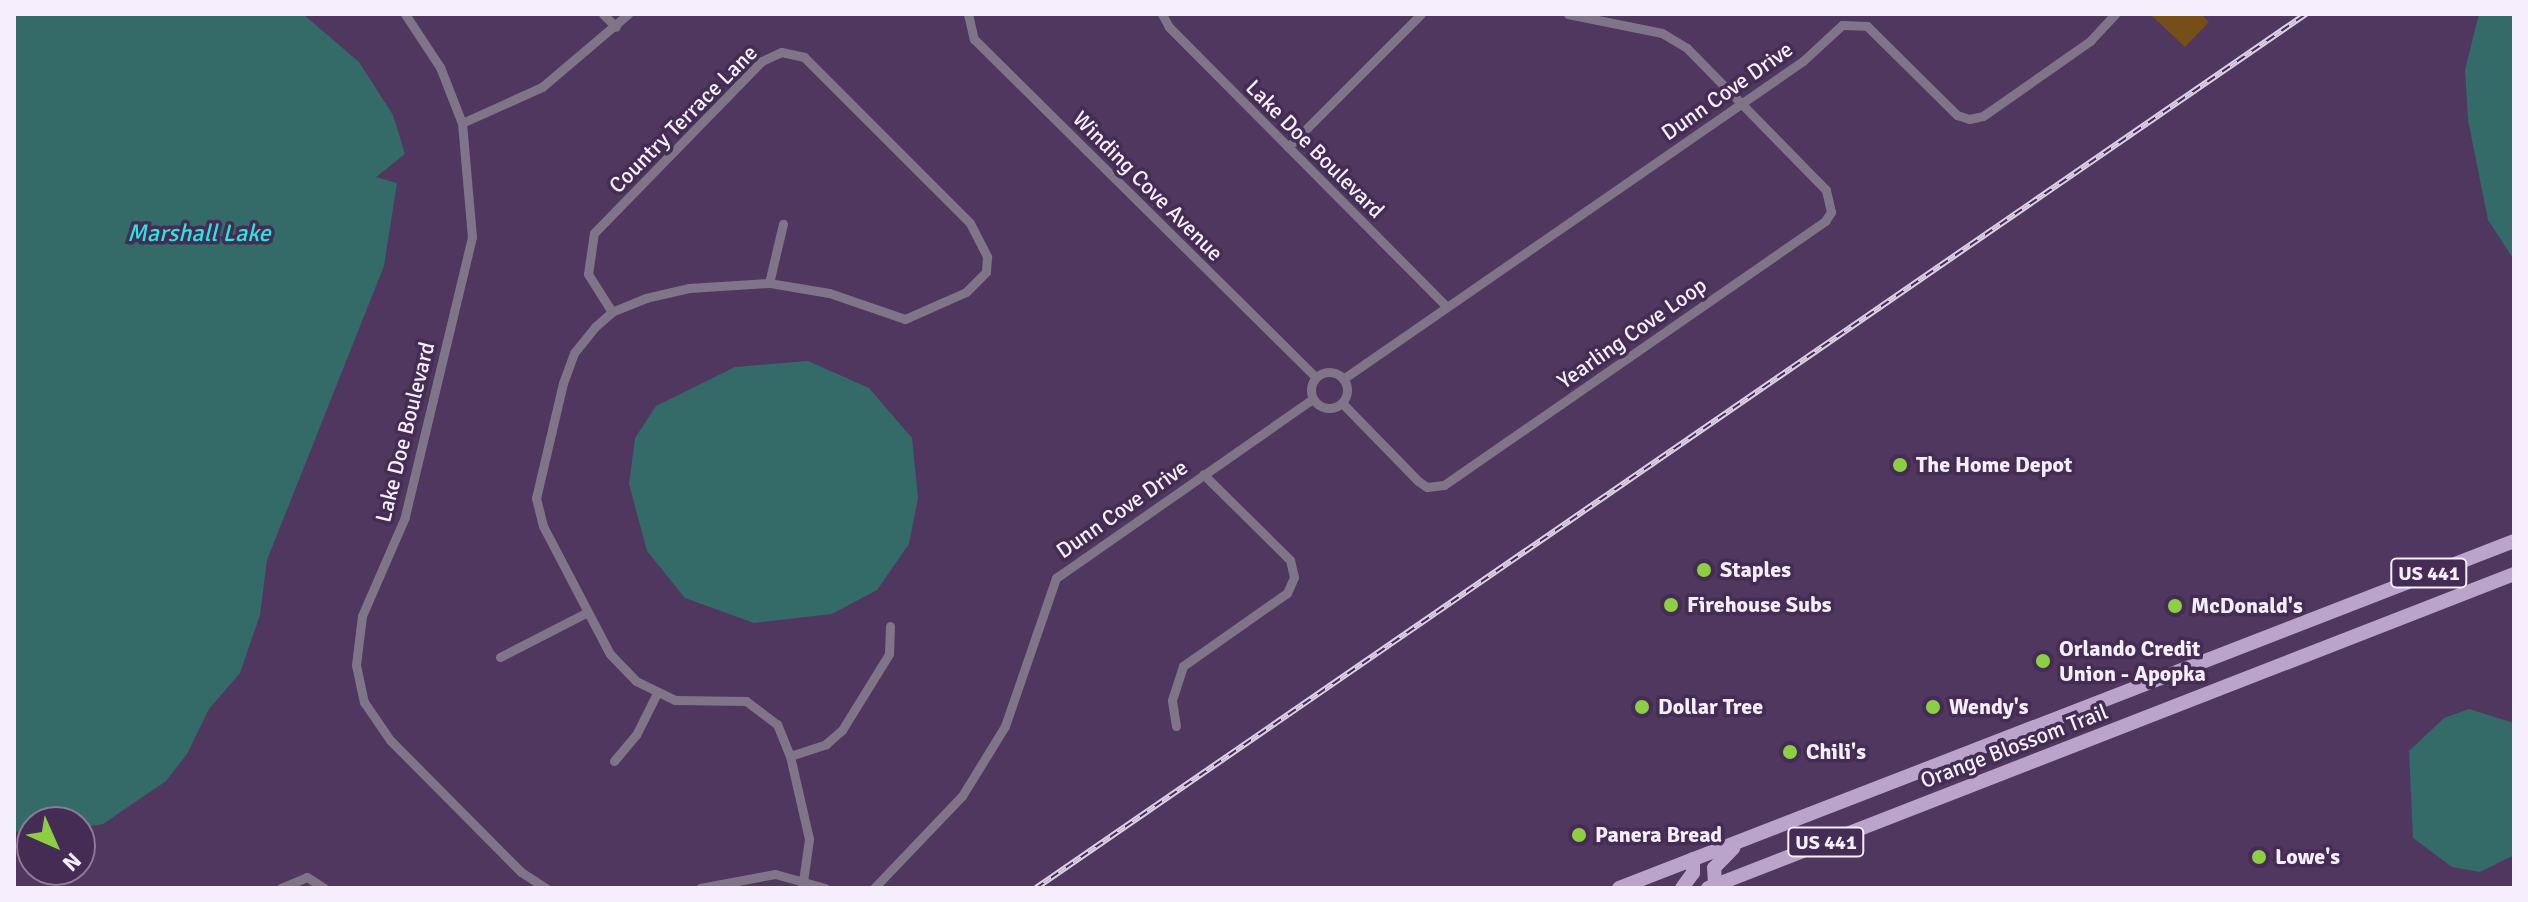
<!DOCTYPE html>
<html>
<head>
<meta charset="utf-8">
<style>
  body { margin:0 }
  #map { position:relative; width:2528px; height:902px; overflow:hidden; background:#4f375f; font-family:Signika,sans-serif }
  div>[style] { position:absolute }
  .green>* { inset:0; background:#764e17 }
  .water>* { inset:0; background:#346a67 }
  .street>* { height:9px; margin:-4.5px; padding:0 4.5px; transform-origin:4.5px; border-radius:4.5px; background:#807588 }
  .street>.ring { margin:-4.5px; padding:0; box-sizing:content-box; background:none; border:9px solid #807588; border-radius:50% }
  .primary>* { height:14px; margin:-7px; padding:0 7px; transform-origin:7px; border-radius:7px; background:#bba4cc }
  .rail>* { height:6px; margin-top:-3px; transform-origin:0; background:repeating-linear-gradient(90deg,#442c54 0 9px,#dcd1e4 0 18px); box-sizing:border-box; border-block:2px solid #dcd1e4 }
  .dots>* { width:22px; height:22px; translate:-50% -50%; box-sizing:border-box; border:4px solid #442c54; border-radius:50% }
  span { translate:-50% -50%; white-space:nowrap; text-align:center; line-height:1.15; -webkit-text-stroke:7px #442c54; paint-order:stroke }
  .shield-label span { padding:2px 6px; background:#442c54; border:2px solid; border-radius:6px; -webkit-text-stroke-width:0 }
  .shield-label { font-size:20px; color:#f6eefd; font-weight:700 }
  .street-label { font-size:22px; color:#f6eefd }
  .poi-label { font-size:22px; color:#f6eefd; font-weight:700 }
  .left { translate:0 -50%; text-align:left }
  .water-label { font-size:24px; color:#26e6df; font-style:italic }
  .frame { position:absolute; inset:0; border:16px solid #f6eefd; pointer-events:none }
  .north { position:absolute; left:16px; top:806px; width:80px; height:80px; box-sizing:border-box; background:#442c54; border:2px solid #8b7a98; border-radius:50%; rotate:135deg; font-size:22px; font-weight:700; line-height:32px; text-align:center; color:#f6eefd }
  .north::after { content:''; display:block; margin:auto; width:28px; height:36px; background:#8ece43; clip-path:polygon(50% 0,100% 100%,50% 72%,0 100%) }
</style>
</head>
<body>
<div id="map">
  <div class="green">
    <div style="clip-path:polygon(2150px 14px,2201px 14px,2209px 22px,2185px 47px)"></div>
  </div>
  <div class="water">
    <div style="clip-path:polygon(14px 14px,303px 14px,359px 62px,393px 115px,405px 154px,376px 177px,397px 183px,384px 266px,267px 560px,260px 615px,240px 673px,209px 709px,187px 754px,166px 781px,103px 824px,80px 828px,80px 822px,32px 822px,32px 834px,14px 831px)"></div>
    <div style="clip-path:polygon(2479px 14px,2514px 14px,2514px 260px,2488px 220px,2468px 120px,2465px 70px)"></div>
    <div style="clip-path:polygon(808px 361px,869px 388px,912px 438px,918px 498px,909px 544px,877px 590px,832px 614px,754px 623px,685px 598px,647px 551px,629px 484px,635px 438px,656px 406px,735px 367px)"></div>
    <div style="clip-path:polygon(2469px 709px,2514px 723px,2514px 855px,2480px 872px,2452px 867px,2413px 838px,2409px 751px,2444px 718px)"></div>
  </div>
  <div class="street">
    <div style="left:405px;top:14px;width:64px;rotate:56.6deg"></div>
    <div style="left:440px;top:67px;width:60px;rotate:68.6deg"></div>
    <div style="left:462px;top:123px;width:114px;rotate:85deg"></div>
    <div style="left:472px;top:237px;width:288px;rotate:103.5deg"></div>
    <div style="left:405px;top:517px;width:108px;rotate:113.5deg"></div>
    <div style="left:362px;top:616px;width:49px;rotate:97deg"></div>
    <div style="left:356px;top:665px;width:38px;rotate:78deg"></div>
    <div style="left:364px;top:702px;width:46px;rotate:55.6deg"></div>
    <div style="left:390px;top:740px;width:186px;rotate:45.2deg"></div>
    <div style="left:521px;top:872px;width:30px;rotate:33deg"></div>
    <div style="left:603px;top:14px;width:18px;rotate:45deg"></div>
    <div style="left:968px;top:14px;width:26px;rotate:77deg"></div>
    <div style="left:974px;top:39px;width:481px;rotate:44.7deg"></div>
    <div style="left:1162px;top:14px;width:15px;rotate:62deg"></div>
    <div style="left:1169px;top:27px;width:393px;rotate:45.2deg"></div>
    <div style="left:462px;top:123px;width:88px;rotate:-24.2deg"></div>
    <div style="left:542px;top:87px;width:113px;rotate:-40.3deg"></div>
    <div style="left:1288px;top:147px;width:188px;rotate:-45deg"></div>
    <div style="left:769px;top:283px;width:61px;rotate:-76.7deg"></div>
    <div style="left:612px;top:312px;width:45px;rotate:-122.3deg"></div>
    <div style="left:588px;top:274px;width:41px;rotate:-81.7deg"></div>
    <div style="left:594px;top:233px;width:240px;rotate:-45.7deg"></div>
    <div style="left:762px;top:61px;width:21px;rotate:-25deg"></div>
    <div style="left:781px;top:52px;width:24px;rotate:12deg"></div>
    <div style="left:804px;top:57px;width:235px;rotate:45deg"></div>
    <div style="left:970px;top:223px;width:38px;rotate:63deg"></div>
    <div style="left:987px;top:257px;width:15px;rotate:94deg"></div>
    <div style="left:986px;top:272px;width:28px;rotate:135deg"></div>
    <div style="left:966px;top:292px;width:67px;rotate:156.1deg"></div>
    <div style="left:905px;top:319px;width:80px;rotate:-161.1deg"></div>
    <div style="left:829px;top:293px;width:61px;rotate:-170.5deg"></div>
    <div style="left:769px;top:283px;width:80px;rotate:176.4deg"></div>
    <div style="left:689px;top:288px;width:44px;rotate:166.9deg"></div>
    <div style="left:646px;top:298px;width:37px;rotate:158deg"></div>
    <div style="left:612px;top:312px;width:23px;rotate:139deg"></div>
    <div style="left:595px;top:327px;width:33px;rotate:129deg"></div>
    <div style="left:574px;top:353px;width:32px;rotate:110deg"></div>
    <div style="left:563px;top:383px;width:118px;rotate:103.2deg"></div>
    <div style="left:536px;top:498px;width:29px;rotate:76deg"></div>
    <div style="left:543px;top:526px;width:144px;rotate:62.4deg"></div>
    <div style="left:610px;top:654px;width:37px;rotate:46deg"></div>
    <div style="left:636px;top:681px;width:43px;rotate:26deg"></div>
    <div style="left:675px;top:700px;width:71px;rotate:0.8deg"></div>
    <div style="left:746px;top:701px;width:39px;rotate:37deg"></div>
    <div style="left:777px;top:724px;width:35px;rotate:68deg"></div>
    <div style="left:790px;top:756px;width:85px;rotate:77.1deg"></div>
    <div style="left:809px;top:839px;width:49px;rotate:98.1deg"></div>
    <div class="ring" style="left:1311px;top:372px;width:27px;height:27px"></div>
    <div style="left:1343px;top:379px;width:559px;rotate:-34.66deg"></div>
    <div style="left:1803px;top:61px;width:53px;rotate:-42.7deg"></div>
    <div style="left:1842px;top:25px;width:25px;rotate:2deg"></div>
    <div style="left:1867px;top:26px;width:127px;rotate:44.7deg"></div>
    <div style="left:1957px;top:115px;width:13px;rotate:18deg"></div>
    <div style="left:1969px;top:119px;width:14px;rotate:-12deg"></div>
    <div style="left:1983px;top:116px;width:131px;rotate:-35deg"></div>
    <div style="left:2090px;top:41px;width:37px;rotate:-47deg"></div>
    <div style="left:1342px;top:403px;width:109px;rotate:45.7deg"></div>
    <div style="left:1418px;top:481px;width:11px;rotate:34deg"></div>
    <div style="left:1427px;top:487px;width:17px;rotate:-7deg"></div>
    <div style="left:1444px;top:485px;width:464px;rotate:-34.7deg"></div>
    <div style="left:1825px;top:221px;width:11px;rotate:-56deg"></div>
    <div style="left:1831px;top:212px;width:23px;rotate:-103deg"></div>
    <div style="left:1826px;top:190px;width:199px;rotate:-134.4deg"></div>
    <div style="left:1687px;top:48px;width:29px;rotate:-149deg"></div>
    <div style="left:1662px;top:33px;width:96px;rotate:-168.6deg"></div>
    <div style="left:500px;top:657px;width:97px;rotate:-27.1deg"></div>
    <div style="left:1176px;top:726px;width:26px;rotate:-99deg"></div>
    <div style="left:1172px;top:700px;width:36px;rotate:-72deg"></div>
    <div style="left:1183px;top:666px;width:127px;rotate:-35.1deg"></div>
    <div style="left:1287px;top:593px;width:17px;rotate:-66deg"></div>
    <div style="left:1294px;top:577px;width:17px;rotate:-103deg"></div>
    <div style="left:1290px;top:560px;width:122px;rotate:-135.3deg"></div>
    <div style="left:790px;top:756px;width:38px;rotate:-18deg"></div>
    <div style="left:826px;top:744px;width:21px;rotate:-41deg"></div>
    <div style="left:842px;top:730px;width:89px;rotate:-58.3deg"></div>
    <div style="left:889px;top:654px;width:28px;rotate:-88deg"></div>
    <div style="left:614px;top:761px;width:34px;rotate:-50deg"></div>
    <div style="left:636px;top:735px;width:47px;rotate:-63.4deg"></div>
    <div style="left:281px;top:888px;width:28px;rotate:-23deg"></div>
    <div style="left:307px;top:877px;width:20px;rotate:33deg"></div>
    <div style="left:700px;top:888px;width:76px;rotate:-10.6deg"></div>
    <div style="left:775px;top:874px;width:52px;rotate:15.6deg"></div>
    <div style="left:874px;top:888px;width:127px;rotate:-46.3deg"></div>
    <div style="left:962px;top:796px;width:82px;rotate:-58.4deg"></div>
    <div style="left:1005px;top:726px;width:157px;rotate:-71deg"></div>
    <div style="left:1056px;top:578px;width:313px;rotate:-34.9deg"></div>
  </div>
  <div class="primary">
    <div style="left:1715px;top:885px;width:17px;rotate:-93deg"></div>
    <div style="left:1714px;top:868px;width:28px;rotate:-46deg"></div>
    <div style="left:1619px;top:888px;width:960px;rotate:-21.19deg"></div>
    <div style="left:1682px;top:888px;width:19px;rotate:-54deg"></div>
    <div style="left:1693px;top:873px;width:14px;rotate:-90deg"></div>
    <div style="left:1708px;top:888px;width:865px;rotate:-21.28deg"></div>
  </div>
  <div class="rail">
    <div style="left:1036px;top:888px;width:1542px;rotate:-34.54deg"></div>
  </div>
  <div class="dots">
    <div style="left:1900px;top:465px;background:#8ece43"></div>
    <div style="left:1704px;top:570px;background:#8ece43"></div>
    <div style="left:1671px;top:605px;background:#8ece43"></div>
    <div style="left:2175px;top:606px;background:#8ece43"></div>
    <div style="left:2043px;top:661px;background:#8ece43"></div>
    <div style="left:1642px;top:707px;background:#8ece43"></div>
    <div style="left:1933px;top:707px;background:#8ece43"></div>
    <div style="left:1790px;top:752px;background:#8ece43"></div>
    <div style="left:1579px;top:835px;background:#8ece43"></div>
    <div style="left:2259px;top:857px;background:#8ece43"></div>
  </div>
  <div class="shield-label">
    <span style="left:2429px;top:573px">US 441</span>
    <span style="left:1826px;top:842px">US 441</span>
  </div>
  <div class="street-label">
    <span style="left:1727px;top:91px;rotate:-35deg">Dunn Cove Drive</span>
    <span style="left:683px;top:119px;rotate:-45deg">Country Terrace Lane</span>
    <span style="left:1315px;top:149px;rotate:45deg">Lake Doe Boulevard</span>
    <span style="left:1148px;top:186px;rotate:45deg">Winding Cove Avenue</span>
    <span style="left:1632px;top:333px;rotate:-35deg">Yearling Cove Loop</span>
    <span style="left:405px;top:432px;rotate:-76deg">Lake Doe Boulevard</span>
    <span style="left:1122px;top:509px;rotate:-35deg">Dunn Cove Drive</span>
    <span style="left:2014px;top:746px;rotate:-21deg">Orange Blossom Trail</span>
  </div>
  <div class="poi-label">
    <span class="left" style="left:1916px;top:465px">The Home Depot</span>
    <span class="left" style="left:1720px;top:570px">Staples</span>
    <span class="left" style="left:1687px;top:605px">Firehouse Subs</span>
    <span class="left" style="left:2191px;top:606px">McDonald's</span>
    <span class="left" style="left:2059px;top:661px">Orlando Credit<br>Union - Apopka</span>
    <span class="left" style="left:1658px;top:707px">Dollar Tree</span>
    <span class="left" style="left:1949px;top:707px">Wendy's</span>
    <span class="left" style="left:1806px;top:752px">Chili's</span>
    <span class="left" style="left:1595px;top:835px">Panera Bread</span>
    <span class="left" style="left:2275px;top:857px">Lowe's</span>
  </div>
  <div class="water-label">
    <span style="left:199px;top:234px">Marshall Lake</span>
  </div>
  <div class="frame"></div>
  <div class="north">N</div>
</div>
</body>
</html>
